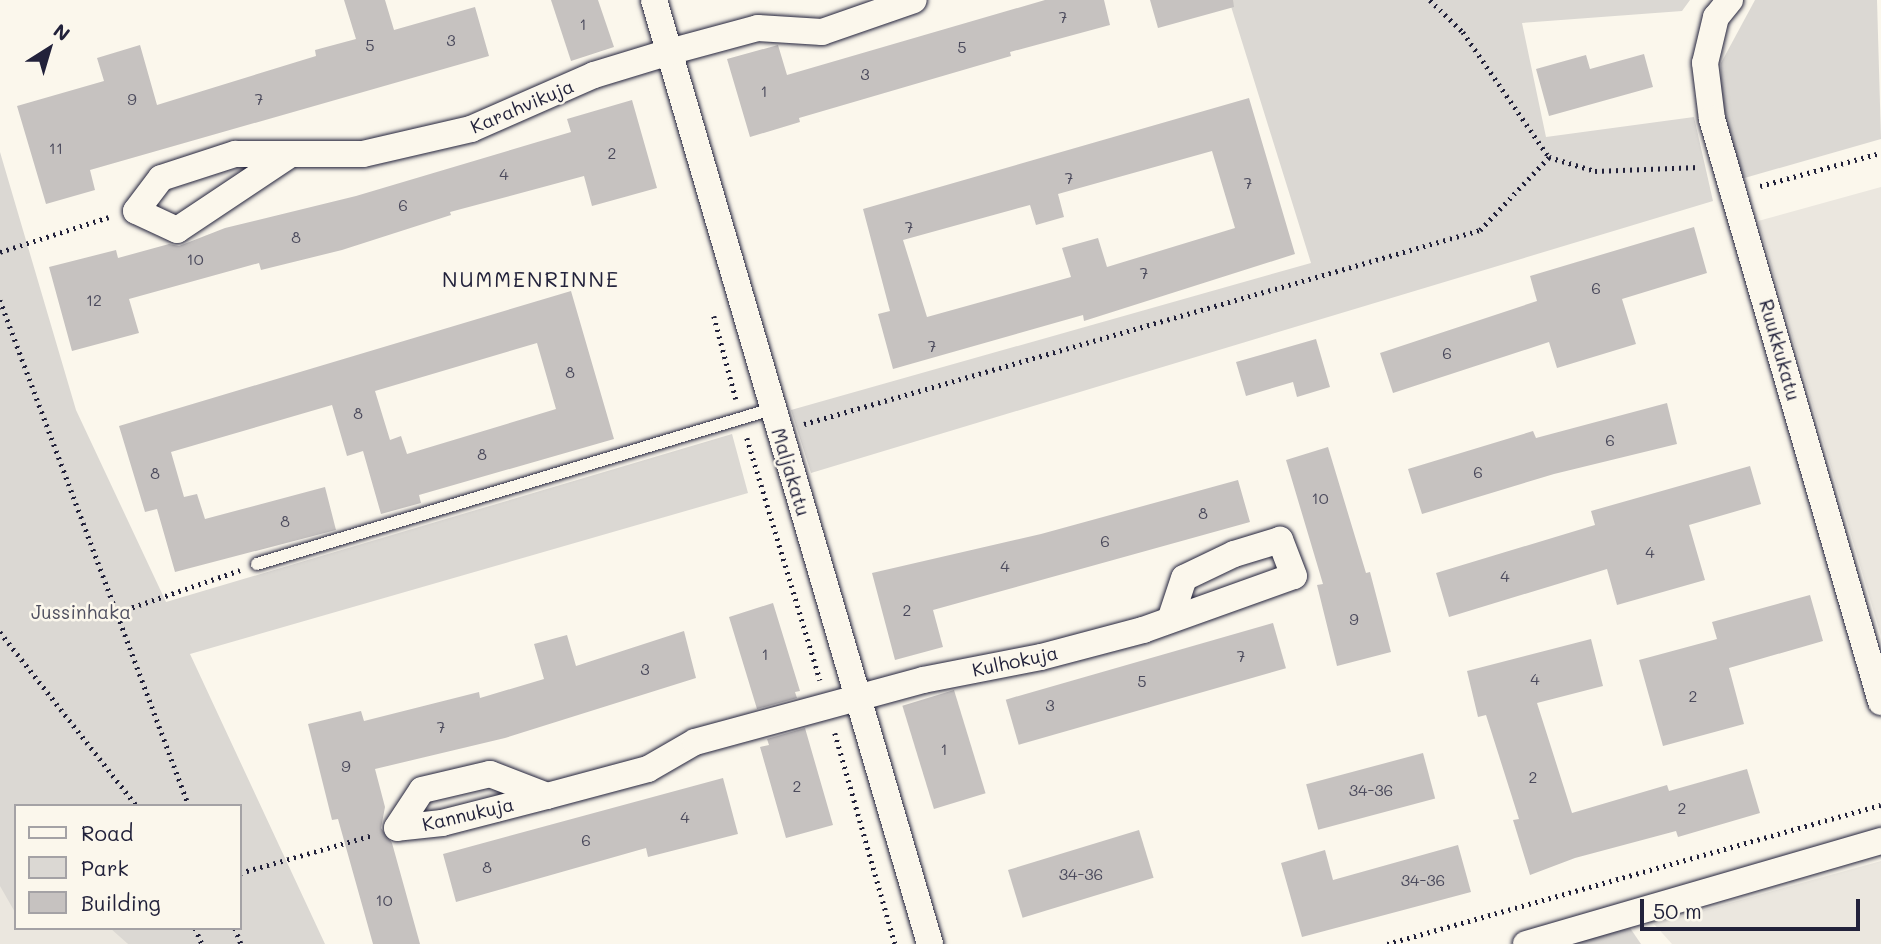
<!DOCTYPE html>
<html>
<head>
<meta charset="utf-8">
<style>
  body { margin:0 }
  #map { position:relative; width:1881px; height:944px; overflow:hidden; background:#fbf7ec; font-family:Mali,sans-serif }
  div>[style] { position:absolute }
  .built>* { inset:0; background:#ebe7df }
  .green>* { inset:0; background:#dbd8d3 }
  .building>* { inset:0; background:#c6c2c0; transform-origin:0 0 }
  .path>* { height:4.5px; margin-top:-2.25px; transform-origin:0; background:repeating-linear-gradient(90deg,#22223b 0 2px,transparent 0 7px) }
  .roads { filter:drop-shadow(0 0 2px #22223b) drop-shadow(0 0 2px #22223b) }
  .lane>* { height:12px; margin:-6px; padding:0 6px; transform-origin:6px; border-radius:6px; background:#fbf7ec }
  .street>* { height:26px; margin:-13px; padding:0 13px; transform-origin:13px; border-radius:13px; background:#fbf7ec }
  span { translate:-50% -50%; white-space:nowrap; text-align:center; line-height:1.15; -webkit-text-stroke:5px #fbf7ec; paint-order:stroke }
  .number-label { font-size:16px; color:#4b4a5c }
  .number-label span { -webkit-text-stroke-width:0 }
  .street-label { font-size:19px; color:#22223b }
  .park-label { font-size:19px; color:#505061 }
  .neighbourhood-label { font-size:21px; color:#22223b; letter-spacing:2px }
  .legend { position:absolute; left:14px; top:804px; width:228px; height:126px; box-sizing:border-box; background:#fbf7ec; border:2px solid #a4a2a5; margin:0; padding:9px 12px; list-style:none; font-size:21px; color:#22223b }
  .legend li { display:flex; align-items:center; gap:14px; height:35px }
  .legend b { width:35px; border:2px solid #a4a2a5 }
  .north { position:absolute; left:14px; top:14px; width:70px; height:70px; -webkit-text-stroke:5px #fbf7ec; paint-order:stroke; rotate:37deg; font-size:19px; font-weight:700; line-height:28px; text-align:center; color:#22223b }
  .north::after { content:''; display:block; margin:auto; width:24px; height:32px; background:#22223b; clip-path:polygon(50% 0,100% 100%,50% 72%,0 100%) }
  .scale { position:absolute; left:1640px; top:899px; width:220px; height:32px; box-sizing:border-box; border:4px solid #22223b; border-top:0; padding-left:9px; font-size:21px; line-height:24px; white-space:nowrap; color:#22223b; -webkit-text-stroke:5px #fbf7ec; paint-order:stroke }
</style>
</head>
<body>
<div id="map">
  <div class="built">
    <div style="clip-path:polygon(1881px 187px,1881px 636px,1758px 221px)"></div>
    <div style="clip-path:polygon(0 608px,16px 806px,16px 928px,121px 928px,128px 944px,0 944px)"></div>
    <div style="clip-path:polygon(1881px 861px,1881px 944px,1672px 944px,1654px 924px)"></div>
  </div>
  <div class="green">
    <div style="clip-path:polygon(1229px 0,1690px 0,1682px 11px,1522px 23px,1546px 137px,1694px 117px,1713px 201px,811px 473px,791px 410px,1311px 263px)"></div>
    <div style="clip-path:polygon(1755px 0,1877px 0,1881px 139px,1741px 179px,1720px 115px,1721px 63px)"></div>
    <div style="clip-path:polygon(0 152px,76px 410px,166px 602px,732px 434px,748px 493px,190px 654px,325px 944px,128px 944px,110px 928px,240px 928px,240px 806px,16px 806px,16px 914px,0 886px)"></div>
    <div style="clip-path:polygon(1628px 925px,1641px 944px,1563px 944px)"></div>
  </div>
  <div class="building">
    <div style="clip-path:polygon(344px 0,385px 0,394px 30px,475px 7px,489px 56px,90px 170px,95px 190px,46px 204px,17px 106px,104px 81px,97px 58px,140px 45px,157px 105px,316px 56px,315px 50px,356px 39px)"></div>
    <div style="clip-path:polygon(551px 0,598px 0,614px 47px,571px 61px)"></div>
    <div style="clip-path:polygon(1045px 0,1104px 0,1110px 25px,1010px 52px,1011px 56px,799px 118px,800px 122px,750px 137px,727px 59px,778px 45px,787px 75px)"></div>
    <div style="clip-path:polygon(1150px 0,1233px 0,1234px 7px,1158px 28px)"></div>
    <div style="clip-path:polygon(1644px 54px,1653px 87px,1549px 116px,1536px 69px,1586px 55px,1590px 69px)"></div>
    <div style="clip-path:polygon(evenodd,1249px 98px,1295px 254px,1084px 321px,1083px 315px,893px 369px,878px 314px,890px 311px,863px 209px,1249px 98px,1212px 151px,1235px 228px,1107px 267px,1098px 238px,1062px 248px,1071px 277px,927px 317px,903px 240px,1030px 205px,1036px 225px,1064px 217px,1058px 194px,1212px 151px)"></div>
    <div style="clip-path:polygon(632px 100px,657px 188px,592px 206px,584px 176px,450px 212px,451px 215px,342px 250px,261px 270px,259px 263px,129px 299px,139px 333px,72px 351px,49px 267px,116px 250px,118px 258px,169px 244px,179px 246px,225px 228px,356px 196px,571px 132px,567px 119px)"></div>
    <div style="clip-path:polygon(1694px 227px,1707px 273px,1622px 299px,1636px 344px,1557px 368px,1549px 342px,1393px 393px,1380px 353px,1537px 301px,1530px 276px)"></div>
    <div style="clip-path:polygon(evenodd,571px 291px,614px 439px,419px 495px,421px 503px,381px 514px,363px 451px,347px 456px,332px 405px,171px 452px,184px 497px,197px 494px,205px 519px,325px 487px,336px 530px,175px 572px,157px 509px,145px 512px,119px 426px,571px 291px,537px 343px,556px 409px,407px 454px,401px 436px,390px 440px,375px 391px,537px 343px)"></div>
    <div style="clip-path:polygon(1316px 339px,1330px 387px,1297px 397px,1293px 382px,1246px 396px,1236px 362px)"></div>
    <div style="clip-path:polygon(1667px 403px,1677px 444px,1554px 474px,1422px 514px,1408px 469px,1533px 431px,1536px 438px)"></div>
    <div style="clip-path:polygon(1328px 447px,1366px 573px,1370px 572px,1391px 652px,1337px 666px,1317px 585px,1323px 584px,1286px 460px)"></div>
    <div style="clip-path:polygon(1750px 466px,1761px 504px,1689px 525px,1705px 580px,1617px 605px,1607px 569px,1449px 617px,1436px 573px,1595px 525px,1591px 511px)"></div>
    <div style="clip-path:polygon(1238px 480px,1250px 522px,933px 610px,943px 647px,895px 660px,872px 573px,1041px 534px)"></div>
    <div style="clip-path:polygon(1810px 595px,1823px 641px,1729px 668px,1744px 724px,1663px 746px,1639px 660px,1717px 639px,1712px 622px)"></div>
    <div style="clip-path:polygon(773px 603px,800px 691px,795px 692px,797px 698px,757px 709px,729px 617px)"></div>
    <div style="left:1273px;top:623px;width:47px;height:278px;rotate:74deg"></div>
    <div style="clip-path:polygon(684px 631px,696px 678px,505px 738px,375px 769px,385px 807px,381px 828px,392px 843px,420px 944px,373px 944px,338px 819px,332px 820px,308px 724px,361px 711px,364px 721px,479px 692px,480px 698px,544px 679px,534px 644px,567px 635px,576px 666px)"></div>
    <div style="clip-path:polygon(1591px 639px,1603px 686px,1537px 703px,1572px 813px,1667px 785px,1669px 791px,1747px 769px,1760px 813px,1678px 837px,1676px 831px,1575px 858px,1530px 875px,1513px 820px,1519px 819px,1486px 715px,1478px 717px,1467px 671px)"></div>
    <div style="left:954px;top:690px;width:108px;height:54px;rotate:73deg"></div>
    <div style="clip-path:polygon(805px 728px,833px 825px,786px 838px,760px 747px,769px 745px,767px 739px)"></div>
    <div style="left:1423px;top:753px;width:47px;height:121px;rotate:75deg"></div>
    <div style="clip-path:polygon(723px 778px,738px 834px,648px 857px,646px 848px,456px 902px,443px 854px)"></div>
    <div style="left:1139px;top:830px;width:50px;height:137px;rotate:73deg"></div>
    <div style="clip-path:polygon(1458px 845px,1471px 892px,1302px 937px,1281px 863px,1325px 850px,1333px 880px)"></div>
  </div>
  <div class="path">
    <div style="left:1430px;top:0;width:46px;rotate:44.1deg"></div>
    <div style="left:1463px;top:32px;width:152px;rotate:55.5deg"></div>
    <div style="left:1549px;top:157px;width:48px;rotate:16.9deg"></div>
    <div style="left:1595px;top:171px;width:104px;rotate:-2.2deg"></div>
    <div style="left:1760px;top:186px;width:125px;rotate:-15.3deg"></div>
    <div style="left:0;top:252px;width:114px;rotate:-17.8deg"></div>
    <div style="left:0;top:300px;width:540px;rotate:69.52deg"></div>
    <div style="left:714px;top:316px;width:86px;rotate:75.2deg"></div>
    <div style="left:804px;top:424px;width:703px;rotate:-16.01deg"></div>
    <div style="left:1480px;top:230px;width:100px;rotate:-46.6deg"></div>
    <div style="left:747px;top:438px;width:253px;rotate:73.2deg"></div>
    <div style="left:119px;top:612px;width:128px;rotate:-19.1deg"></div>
    <div style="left:0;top:632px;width:221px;rotate:51.8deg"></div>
    <div style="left:835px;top:733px;width:219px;rotate:74.1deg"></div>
    <div style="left:240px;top:873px;width:138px;rotate:-15.9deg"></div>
    <div style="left:195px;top:928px;width:17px;rotate:66deg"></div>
    <div style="left:235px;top:928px;width:17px;rotate:69deg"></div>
    <div style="left:1387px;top:944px;width:513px;rotate:-15.72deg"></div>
  </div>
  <div class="roads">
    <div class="lane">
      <div style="left:257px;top:564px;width:538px;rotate:-16.75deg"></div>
    </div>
    <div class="street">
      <div style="left:654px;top:0;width:984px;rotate:73.7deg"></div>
      <div style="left:1730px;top:0;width:22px;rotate:129deg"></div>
      <div style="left:1716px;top:17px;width:47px;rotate:103.4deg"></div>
      <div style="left:1705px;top:63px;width:56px;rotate:82.9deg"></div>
      <div style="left:1712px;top:119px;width:607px;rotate:73.83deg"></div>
      <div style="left:288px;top:156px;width:133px;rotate:146.3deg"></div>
      <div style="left:177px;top:230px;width:45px;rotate:-155.1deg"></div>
      <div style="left:136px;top:211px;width:41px;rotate:-52.9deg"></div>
      <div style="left:161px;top:178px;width:78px;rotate:-18deg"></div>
      <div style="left:235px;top:154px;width:128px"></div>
      <div style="left:363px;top:154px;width:111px;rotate:-13deg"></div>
      <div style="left:471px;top:129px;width:134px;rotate:-23.7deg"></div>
      <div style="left:594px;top:75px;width:78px;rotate:-17deg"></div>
      <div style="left:669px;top:52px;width:92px;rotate:-15.1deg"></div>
      <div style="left:758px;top:28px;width:64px;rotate:3.6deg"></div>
      <div style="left:822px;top:32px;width:97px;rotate:-19.2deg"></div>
      <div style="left:547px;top:796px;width:108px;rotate:165.6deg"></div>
      <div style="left:442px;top:823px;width:45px;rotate:173.7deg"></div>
      <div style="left:397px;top:828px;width:45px;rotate:-56.7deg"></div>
      <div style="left:422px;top:790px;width:70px;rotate:-13.2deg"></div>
      <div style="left:490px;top:774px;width:61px;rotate:21.1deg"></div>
      <div style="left:547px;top:796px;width:105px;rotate:-15deg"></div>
      <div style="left:648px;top:769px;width:54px;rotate:-29.9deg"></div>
      <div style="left:695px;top:742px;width:236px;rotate:-15.2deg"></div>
      <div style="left:923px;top:680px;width:120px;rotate:-11deg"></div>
      <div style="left:1041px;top:657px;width:106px;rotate:-14.8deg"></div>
      <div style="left:1143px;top:630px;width:160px;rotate:-19.7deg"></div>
      <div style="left:1294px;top:576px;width:39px;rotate:-111deg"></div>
      <div style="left:1280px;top:540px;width:48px;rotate:163.1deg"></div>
      <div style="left:1234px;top:554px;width:55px;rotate:154.4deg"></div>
      <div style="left:1184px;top:578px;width:44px;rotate:108.4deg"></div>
      <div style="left:1526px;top:944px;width:370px;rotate:-16.2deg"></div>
    </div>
  </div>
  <div class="number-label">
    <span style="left:1063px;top:17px">7</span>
    <span style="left:583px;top:24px">1</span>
    <span style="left:451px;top:40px">3</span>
    <span style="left:370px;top:45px">5</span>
    <span style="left:962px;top:47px">5</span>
    <span style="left:865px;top:74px">3</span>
    <span style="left:764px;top:91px">1</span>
    <span style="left:132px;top:99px">9</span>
    <span style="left:259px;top:99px">7</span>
    <span style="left:56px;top:148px">11</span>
    <span style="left:612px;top:153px">2</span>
    <span style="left:504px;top:174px">4</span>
    <span style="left:1069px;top:178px">7</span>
    <span style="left:1248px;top:183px">7</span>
    <span style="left:403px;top:205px">6</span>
    <span style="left:909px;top:227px">7</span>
    <span style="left:296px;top:237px">8</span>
    <span style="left:195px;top:259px">10</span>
    <span style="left:1144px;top:273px">7</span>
    <span style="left:1596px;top:288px">6</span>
    <span style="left:94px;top:300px">12</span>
    <span style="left:932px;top:346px">7</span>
    <span style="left:1447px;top:353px">6</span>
    <span style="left:570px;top:372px">8</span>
    <span style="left:358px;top:413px">8</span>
    <span style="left:1610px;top:440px">6</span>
    <span style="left:482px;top:454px">8</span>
    <span style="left:1478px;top:472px">6</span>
    <span style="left:155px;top:473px">8</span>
    <span style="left:1320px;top:498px">10</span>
    <span style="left:1203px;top:513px">8</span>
    <span style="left:285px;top:521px">8</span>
    <span style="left:1105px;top:541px">6</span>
    <span style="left:1650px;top:552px">4</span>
    <span style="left:1005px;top:566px">4</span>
    <span style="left:1505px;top:576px">4</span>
    <span style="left:907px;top:610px">2</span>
    <span style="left:1354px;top:619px">9</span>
    <span style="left:765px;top:654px">1</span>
    <span style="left:1241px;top:656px">7</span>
    <span style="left:645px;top:669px">3</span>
    <span style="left:1535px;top:679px">4</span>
    <span style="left:1142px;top:681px">5</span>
    <span style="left:1693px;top:696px">2</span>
    <span style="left:1050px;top:705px">3</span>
    <span style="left:441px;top:727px">7</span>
    <span style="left:944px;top:749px">1</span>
    <span style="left:346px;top:766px">9</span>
    <span style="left:1533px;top:777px">2</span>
    <span style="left:797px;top:786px">2</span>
    <span style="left:1371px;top:790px">34-36</span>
    <span style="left:1682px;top:808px">2</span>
    <span style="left:685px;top:817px">4</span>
    <span style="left:586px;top:840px">6</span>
    <span style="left:487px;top:867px">8</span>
    <span style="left:1081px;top:874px">34-36</span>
    <span style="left:1423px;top:880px">34-36</span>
    <span style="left:384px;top:900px">10</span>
  </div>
  <div class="street-label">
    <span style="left:522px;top:106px;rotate:-23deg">Karahvikuja</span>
    <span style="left:1780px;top:350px;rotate:74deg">Ruukkukatu</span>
    <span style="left:791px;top:472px;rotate:73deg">Maljakatu</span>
    <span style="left:1015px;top:661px;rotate:-12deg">Kulhokuja</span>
    <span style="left:468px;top:814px;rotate:-13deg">Kannukuja</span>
  </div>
  <div class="park-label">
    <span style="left:81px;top:612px">Jussinhaka</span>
  </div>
  <div class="neighbourhood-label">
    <span style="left:531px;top:279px">NUMMENRINNE</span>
  </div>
  <ul class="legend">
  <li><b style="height:9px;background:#fbf7ec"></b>Road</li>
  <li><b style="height:19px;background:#dbd8d3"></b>Park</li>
  <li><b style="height:19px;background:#c6c2c0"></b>Building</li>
  </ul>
  <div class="north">N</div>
  <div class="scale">50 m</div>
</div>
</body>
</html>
